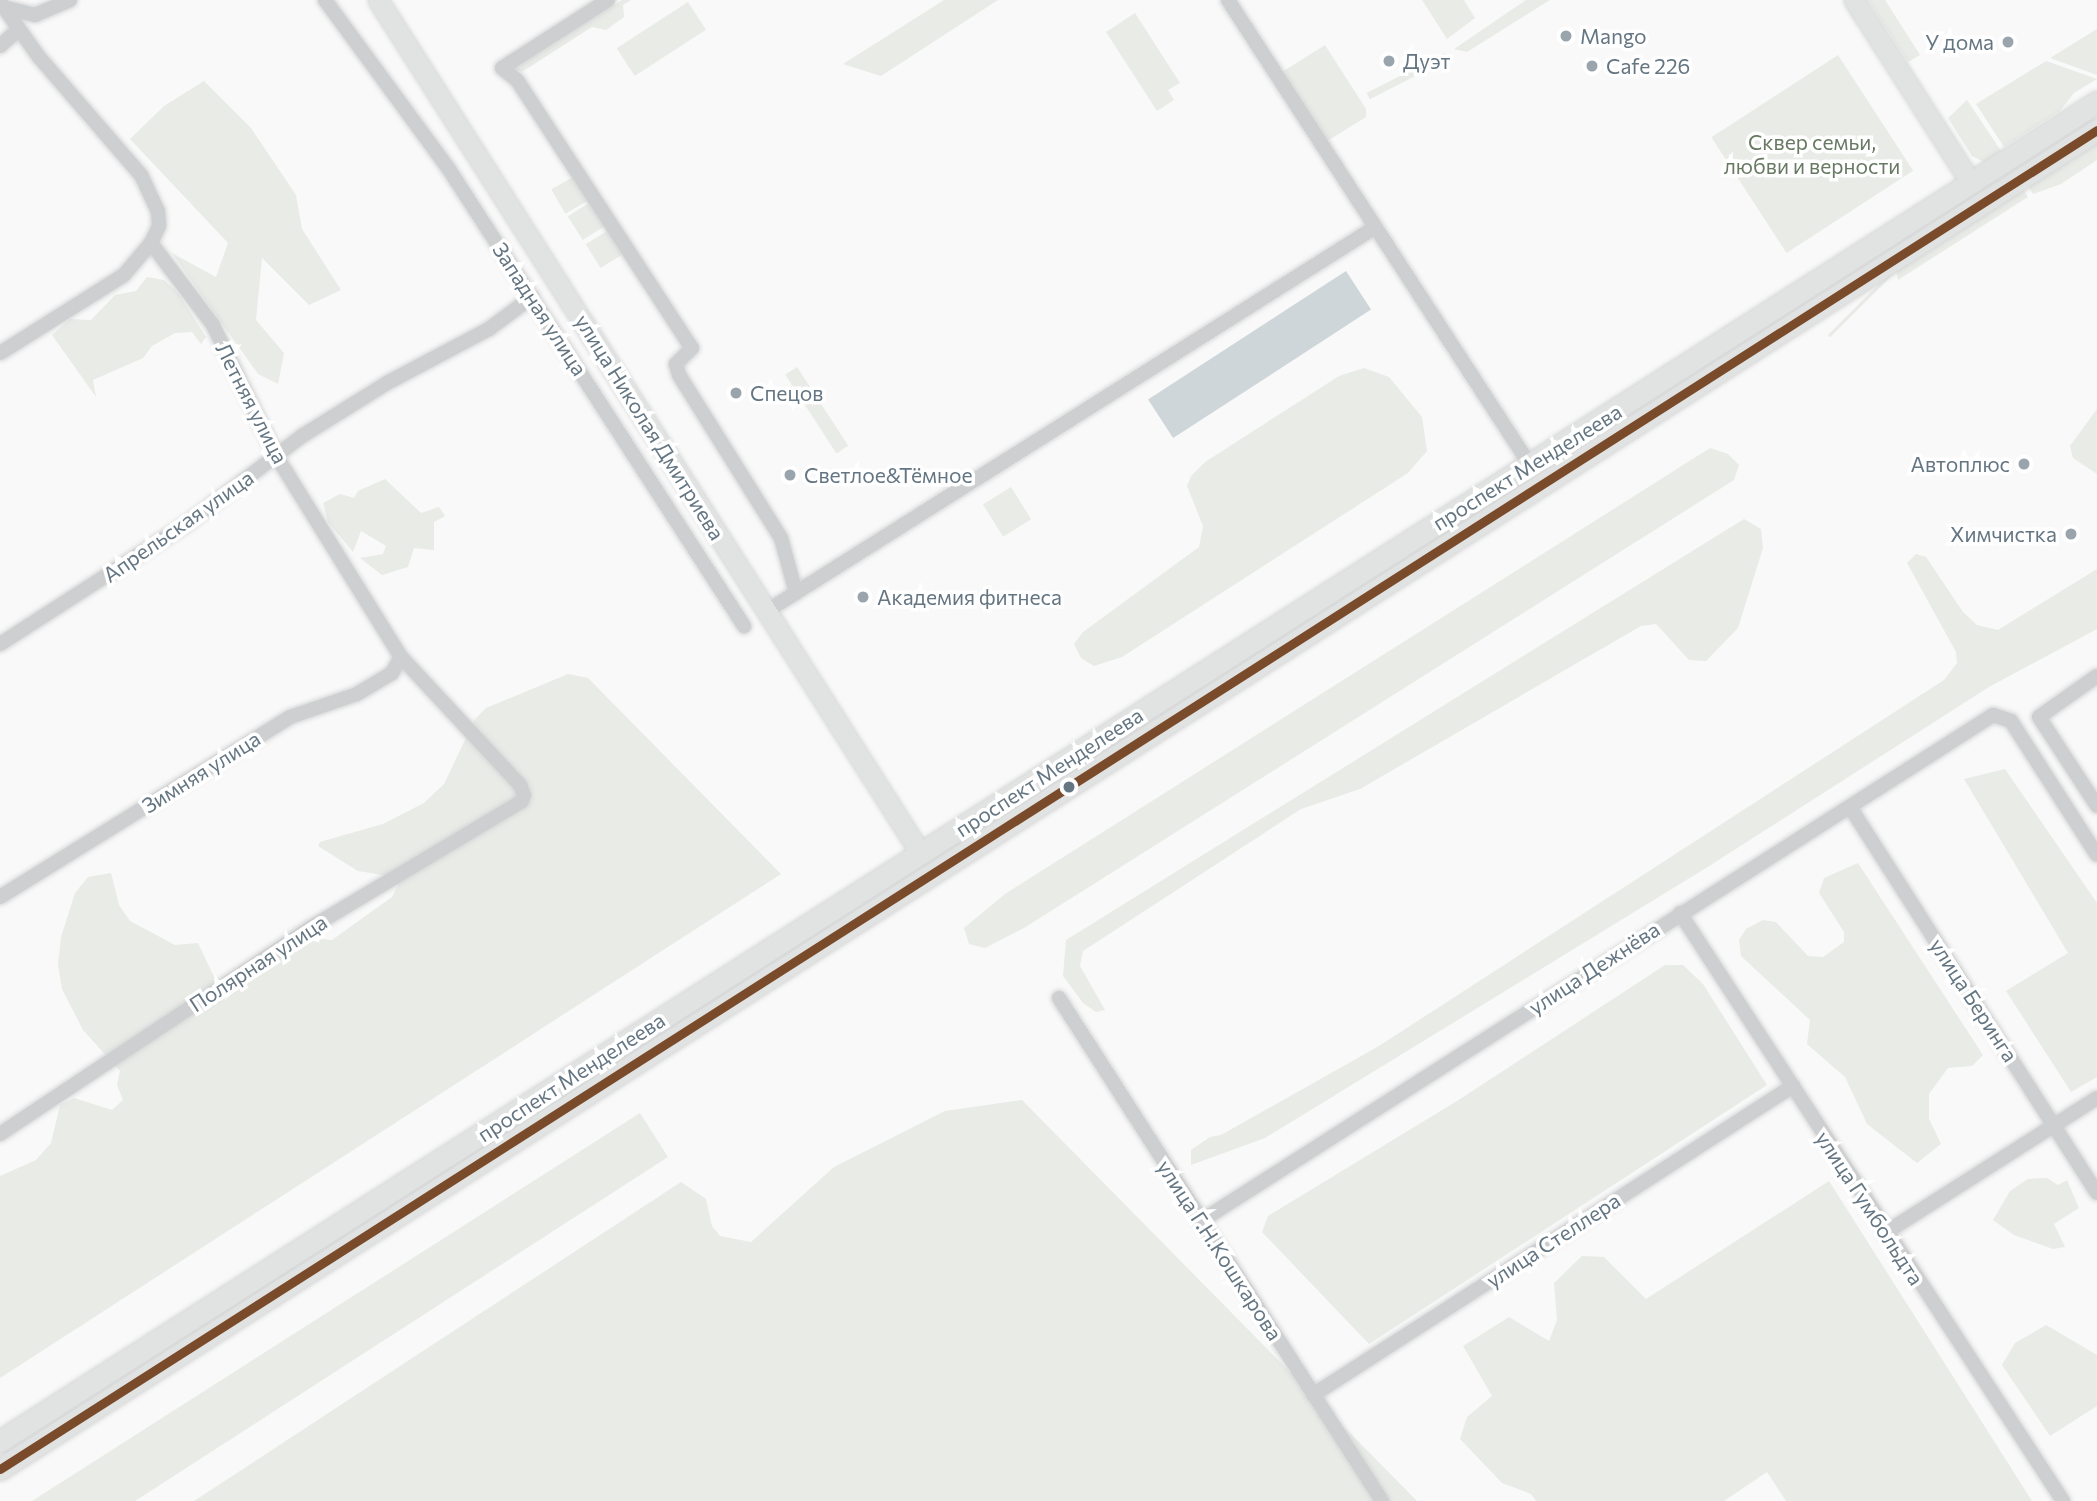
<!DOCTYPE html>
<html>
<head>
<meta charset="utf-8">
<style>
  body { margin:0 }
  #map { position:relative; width:2097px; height:1501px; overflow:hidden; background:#f9f9f9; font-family:Commissioner,sans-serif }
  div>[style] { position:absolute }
  .green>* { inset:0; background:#e8ebe6; transform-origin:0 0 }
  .water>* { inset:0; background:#ced6d9; transform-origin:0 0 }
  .roads { filter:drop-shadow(0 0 2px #d5d6d7) drop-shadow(0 0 2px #d5d6d7) }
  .minor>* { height:14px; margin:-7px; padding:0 7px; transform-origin:7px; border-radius:7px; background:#cecfd0 }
  .secondary>* { height:19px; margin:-9.5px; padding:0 9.5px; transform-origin:9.5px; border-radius:9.5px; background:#e1e2e2 }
  .primary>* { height:21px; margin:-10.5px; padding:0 10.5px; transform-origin:10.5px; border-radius:10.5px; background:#e1e2e2 }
  .bus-1>* { height:9px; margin:-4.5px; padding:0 4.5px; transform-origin:4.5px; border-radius:4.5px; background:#7a4b2a }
  .dots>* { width:19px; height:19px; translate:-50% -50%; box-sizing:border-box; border:4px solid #fff; border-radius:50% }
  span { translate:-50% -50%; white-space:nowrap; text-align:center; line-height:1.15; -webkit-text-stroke:7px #fff; paint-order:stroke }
  .poi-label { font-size:21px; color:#657683 }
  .left { translate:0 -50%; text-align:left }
  .right { translate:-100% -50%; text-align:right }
  .park-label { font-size:21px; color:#687a64 }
  .street-label { font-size:21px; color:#657683 }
</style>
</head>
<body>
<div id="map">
  <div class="green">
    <div style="clip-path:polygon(622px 0,631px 0,623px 5px,624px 17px,606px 30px,592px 27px,522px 72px,515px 69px)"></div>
    <div style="clip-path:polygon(944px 0,998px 0,881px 76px,843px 64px)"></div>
    <div style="clip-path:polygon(1422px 0,1464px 0,1475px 18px,1447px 39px)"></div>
    <div style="clip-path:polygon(1526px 0,1550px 0,1467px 52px,1454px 49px)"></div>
    <div style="clip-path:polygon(1868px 0,1885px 0,1920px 55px,1908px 62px)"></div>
    <div style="left:688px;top:2px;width:33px;height:85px;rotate:57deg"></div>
    <div style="clip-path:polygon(1135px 13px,1180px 83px,1168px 90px,1174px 100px,1157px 111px,1106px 32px)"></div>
    <div style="clip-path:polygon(2097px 29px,2097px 75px,2050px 58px)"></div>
    <div style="clip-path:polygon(1325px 45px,1366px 109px,1366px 117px,1329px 140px,1323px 138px,1282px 72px)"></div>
    <div style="left:1445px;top:53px;width:7px;height:88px;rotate:63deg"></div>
    <div style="left:1838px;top:55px;width:138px;height:151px;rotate:57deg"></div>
    <div style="clip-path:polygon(2046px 61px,2097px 79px,2074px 93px,2060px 111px,2004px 147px,1976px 104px)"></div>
    <div style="clip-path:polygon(204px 81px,251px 128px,296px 195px,302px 229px,341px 290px,309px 305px,262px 258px,256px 320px,284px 353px,278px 384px,258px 374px,172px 253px,216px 277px,228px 243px,130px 139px,164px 106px)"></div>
    <div style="clip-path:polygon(1967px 100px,2001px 151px,1984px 162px,1972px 156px,1948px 118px)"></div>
    <div style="clip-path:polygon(2097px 138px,2097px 160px,2061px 184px,2033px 194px,2026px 183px)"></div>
    <div style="left:573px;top:177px;width:28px;height:25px;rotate:60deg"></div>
    <div style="clip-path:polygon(2021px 186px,2028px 197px,1898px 280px,1896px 270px)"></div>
    <div style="left:1963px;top:200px;width:3px;height:191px;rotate:45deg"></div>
    <div style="left:589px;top:203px;width:28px;height:25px;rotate:58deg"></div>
    <div style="left:607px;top:231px;width:28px;height:25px;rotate:58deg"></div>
    <div style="clip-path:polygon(147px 277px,164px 280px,178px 293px,206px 337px,201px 344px,192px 332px,175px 333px,152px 346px,143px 358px,93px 380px,96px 397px,52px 335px,70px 319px,91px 320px,115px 295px,136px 291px)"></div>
    <div style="left:797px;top:367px;width:94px;height:14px;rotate:57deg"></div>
    <div style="clip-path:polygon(1364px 368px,1389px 377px,1422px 417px,1427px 451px,1408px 473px,1122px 657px,1094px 666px,1081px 658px,1074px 644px,1083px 632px,1199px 547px,1203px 526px,1187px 486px,1191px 476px,1205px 462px,1339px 376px)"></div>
    <div style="clip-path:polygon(2097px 409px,2097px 474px,2073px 458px,2070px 446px)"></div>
    <div style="clip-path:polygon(1710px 448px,1728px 454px,1739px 465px,1734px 480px,1024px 928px,985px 948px,969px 944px,964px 928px,1005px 894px)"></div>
    <div style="clip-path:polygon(385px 479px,421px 513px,439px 507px,445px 516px,434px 522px,434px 550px,414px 548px,408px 567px,382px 575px,360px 558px,383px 554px,386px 546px,361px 531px,353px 552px,328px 522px,323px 503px,340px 494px,354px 498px,358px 491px)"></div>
    <div style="left:1011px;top:487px;width:38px;height:33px;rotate:58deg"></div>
    <div style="clip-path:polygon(1744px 519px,1761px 529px,1763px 548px,1738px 628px,1706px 661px,1689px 660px,1656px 624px,1641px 626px,1360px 789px,1301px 809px,1083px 951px,1080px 966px,1105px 1010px,1096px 1012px,1083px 1003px,1063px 976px,1066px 940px)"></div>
    <div style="clip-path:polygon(1916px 554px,1926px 557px,1963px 612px,1977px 625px,1998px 630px,2097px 569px,2097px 629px,1989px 687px,1706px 868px,1265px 1138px,1191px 1165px,1191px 1150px,1210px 1137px,1221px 1135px,1379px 1046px,1944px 680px,1957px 663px,1956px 652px,1907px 563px)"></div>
    <div style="clip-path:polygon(568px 674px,588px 678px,781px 874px,0 1378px,0 1176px,36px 1160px,51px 1143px,60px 1105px,74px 1098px,112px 1110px,123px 1100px,117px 1085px,120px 1071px,83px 1030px,62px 989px,58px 965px,61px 937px,75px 893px,88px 877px,111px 873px,119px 905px,130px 921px,175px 945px,198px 943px,225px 1000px,296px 937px,332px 940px,392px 897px,398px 885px,395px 877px,358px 871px,318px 846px,320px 842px,383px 824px,424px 803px,444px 784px,475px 719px,486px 708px)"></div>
    <div style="clip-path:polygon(2005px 769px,2097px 903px,2097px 1077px,2071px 1092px,2006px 991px,2068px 953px,1964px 779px)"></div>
    <div style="clip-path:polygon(1858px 863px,1983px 1055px,1972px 1066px,1948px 1068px,1929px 1094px,1929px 1119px,1941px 1144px,1917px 1163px,1867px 1124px,1845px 1077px,1807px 1044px,1810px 1020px,1741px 956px,1739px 940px,1746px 929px,1763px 920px,1776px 922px,1808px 956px,1823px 957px,1844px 942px,1844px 932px,1819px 893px,1824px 878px)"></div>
    <div style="clip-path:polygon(1665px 965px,1683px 965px,1703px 984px,1767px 1085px,1369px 1344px,1262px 1232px,1268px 1216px,1457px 1101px)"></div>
    <div style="clip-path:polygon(1022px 1100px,1417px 1501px,194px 1501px,681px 1182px,706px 1199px,712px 1226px,720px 1236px,751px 1242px,834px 1167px,945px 1111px)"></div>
    <div style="clip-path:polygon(640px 1113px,668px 1157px,135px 1501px,32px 1501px)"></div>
    <div style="clip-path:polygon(2047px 1178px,2058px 1185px,2067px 1180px,2079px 1208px,2054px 1224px,2065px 1247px,2053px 1249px,2014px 1235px,1993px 1220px,2010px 1191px,2028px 1179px)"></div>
    <div style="clip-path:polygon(1829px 1181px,2032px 1501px,1786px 1501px,1767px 1472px,1724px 1501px,1536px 1501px,1531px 1494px,1502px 1483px,1460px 1439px,1467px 1417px,1492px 1396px,1463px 1346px,1509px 1317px,1549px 1341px,1557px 1320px,1554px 1283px,1582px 1256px,1604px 1257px,1646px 1299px)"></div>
    <div style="clip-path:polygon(2046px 1325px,2097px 1355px,2097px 1406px,2050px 1436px,2002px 1365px,2015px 1343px)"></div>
  </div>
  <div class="water">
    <div style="left:1346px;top:271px;width:46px;height:236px;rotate:57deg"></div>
  </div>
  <div class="roads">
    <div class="minor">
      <div style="left:325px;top:0;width:212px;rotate:53.8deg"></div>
      <div style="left:450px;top:171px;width:542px;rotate:57.13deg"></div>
      <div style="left:608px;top:0;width:126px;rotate:147.3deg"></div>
      <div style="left:502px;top:68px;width:19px;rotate:39deg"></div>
      <div style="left:517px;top:80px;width:320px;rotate:56.9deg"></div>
      <div style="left:692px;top:348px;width:23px;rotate:135deg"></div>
      <div style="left:676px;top:364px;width:11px;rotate:75deg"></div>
      <div style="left:679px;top:375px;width:192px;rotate:58deg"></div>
      <div style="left:781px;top:538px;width:57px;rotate:74.7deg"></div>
      <div style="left:1228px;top:0;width:554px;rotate:57deg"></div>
      <div style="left:0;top:2px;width:67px;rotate:54.7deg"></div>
      <div style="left:39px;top:57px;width:156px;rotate:49.2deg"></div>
      <div style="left:141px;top:175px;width:40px;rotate:65deg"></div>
      <div style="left:158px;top:211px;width:15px;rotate:86deg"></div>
      <div style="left:159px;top:226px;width:19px;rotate:115deg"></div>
      <div style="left:151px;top:243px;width:42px;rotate:130.2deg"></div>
      <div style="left:124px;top:275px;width:146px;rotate:147.8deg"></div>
      <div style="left:3px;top:7px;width:33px;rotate:14deg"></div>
      <div style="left:35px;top:15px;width:38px;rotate:-23deg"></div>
      <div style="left:0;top:46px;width:24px;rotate:-42deg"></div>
      <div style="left:767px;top:611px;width:718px;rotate:-32.25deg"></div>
      <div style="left:0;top:644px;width:225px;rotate:-32.8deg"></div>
      <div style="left:189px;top:522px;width:142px;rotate:-37.3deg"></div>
      <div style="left:302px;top:436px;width:100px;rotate:-31.9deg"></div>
      <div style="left:387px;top:383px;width:115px;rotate:-27.9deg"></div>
      <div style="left:489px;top:329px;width:54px;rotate:-36.7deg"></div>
      <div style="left:2097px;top:676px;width:71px;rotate:144.7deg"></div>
      <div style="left:2039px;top:717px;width:106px;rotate:56.9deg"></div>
      <div style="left:1850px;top:807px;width:458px;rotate:57.4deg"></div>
      <div style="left:0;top:897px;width:341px;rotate:-31.8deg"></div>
      <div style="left:290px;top:717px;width:71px;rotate:-18.9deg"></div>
      <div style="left:357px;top:694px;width:41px;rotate:-31deg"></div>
      <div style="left:392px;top:673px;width:18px;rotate:-61deg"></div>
      <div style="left:1680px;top:913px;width:702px;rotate:56.92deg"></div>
      <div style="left:1059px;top:998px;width:598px;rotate:57.29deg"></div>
      <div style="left:0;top:1134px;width:372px;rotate:-33.6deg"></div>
      <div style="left:310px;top:928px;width:247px;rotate:-30.9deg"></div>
      <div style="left:522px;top:801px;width:6px;rotate:-72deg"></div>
      <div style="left:524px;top:795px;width:11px;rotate:-112deg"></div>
      <div style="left:520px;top:785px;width:175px;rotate:-132.9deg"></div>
      <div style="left:401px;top:657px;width:235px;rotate:-121.8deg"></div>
      <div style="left:277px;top:457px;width:147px;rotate:-115.9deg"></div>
      <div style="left:213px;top:325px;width:103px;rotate:-127.1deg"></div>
      <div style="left:1201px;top:1221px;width:940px;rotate:-32.57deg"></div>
      <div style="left:1993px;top:715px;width:19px;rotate:18deg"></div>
      <div style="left:2011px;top:721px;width:159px;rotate:57.3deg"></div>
      <div style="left:1885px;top:1233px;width:251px;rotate:-32.5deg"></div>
      <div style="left:1313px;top:1395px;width:571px;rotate:-32.77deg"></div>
    </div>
    <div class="secondary">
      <div style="left:378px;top:0;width:1012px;rotate:57.55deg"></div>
      <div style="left:1854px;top:0;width:217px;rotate:57.4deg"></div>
    </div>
    <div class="primary">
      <div style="left:0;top:1441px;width:2488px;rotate:-32.56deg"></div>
      <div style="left:0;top:1469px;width:2488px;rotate:-32.56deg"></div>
    </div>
  </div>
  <div class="bus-1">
    <div style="left:0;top:1469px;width:2488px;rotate:-32.56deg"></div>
  </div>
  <div class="dots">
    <div style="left:1566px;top:36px;background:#99a4ac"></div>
    <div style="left:2008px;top:42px;background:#99a4ac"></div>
    <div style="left:1389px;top:61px;background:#99a4ac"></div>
    <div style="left:1592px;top:66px;background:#99a4ac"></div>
    <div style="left:736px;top:393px;background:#99a4ac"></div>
    <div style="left:2024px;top:464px;background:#99a4ac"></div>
    <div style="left:790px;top:475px;background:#99a4ac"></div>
    <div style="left:2071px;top:534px;background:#99a4ac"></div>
    <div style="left:863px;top:597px;background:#99a4ac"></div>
    <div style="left:1069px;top:787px;background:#657683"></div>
  </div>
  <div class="poi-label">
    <span class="left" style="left:1580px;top:36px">Mango</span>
    <span class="right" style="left:1994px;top:42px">У дома</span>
    <span class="left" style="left:1403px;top:61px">Дуэт</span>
    <span class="left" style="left:1606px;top:66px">Cafe 226</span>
    <span class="left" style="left:750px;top:393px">Спецов</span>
    <span class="right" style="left:2010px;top:464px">Автоплюс</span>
    <span class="left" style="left:804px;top:475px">Светлое&amp;Тёмное</span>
    <span class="right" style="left:2057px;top:534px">Химчистка</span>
    <span class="left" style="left:877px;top:597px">Академия фитнеса</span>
  </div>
  <div class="park-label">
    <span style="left:1812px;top:154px">Сквер семьи,<br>любви и верности</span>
  </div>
  <div class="street-label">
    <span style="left:540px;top:309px;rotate:57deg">Западная улица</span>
    <span style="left:252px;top:403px;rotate:63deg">Летняя улица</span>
    <span style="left:650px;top:427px;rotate:58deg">улица Николая Дмитриева</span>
    <span style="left:1527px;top:467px;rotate:-32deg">проспект Менделеева</span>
    <span style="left:178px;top:526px;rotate:-35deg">Апрельская улица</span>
    <span style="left:201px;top:772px;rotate:-32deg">Зимняя улица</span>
    <span style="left:1049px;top:772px;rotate:-33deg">проспект Менделеева</span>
    <span style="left:258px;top:963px;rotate:-33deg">Полярная улица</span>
    <span style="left:1594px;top:968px;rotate:-33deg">улица Дежнёва</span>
    <span style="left:1974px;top:1000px;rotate:57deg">улица Беринга</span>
    <span style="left:571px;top:1077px;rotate:-33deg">проспект Менделеева</span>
    <span style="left:1870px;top:1208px;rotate:57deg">улица Гумбольдта</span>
    <span style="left:1553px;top:1240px;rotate:-33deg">улица Стеллера</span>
    <span style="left:1220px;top:1250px;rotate:57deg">улица Г.Н.Кошкарова</span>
  </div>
</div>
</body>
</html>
